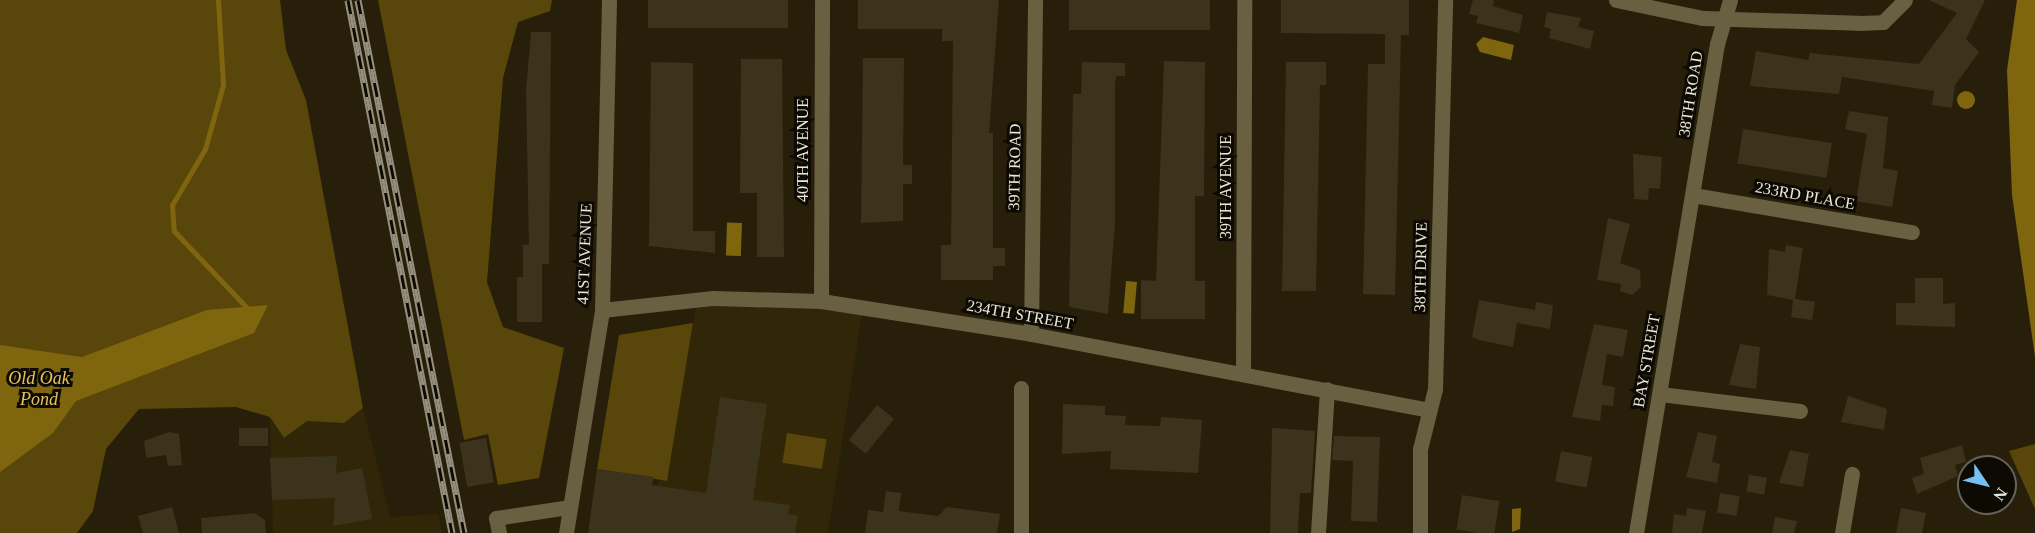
<!DOCTYPE html>
<html>
<head>
<meta charset="utf-8">
<style>
  body { margin:0 }
  #map { position:relative; width:2035px; height:533px; overflow:hidden; background:#271f09; font-family:"Times New Roman",serif }
  div>[style] { position:absolute }
  .built>* { inset:0; background:#312708 }
  .green>* { inset:0; background:#58460a; transform-origin:0 0 }
  .water>* { inset:0; background:#7f650d; transform-origin:0 0 }
  .round { border-radius:50% }
  .stream>* { height:5px; margin:-2.5px; padding:0 2.5px; transform-origin:2.5px; border-radius:2.5px; background:#7f650d }
  .building>* { inset:0; background:#3b331c; transform-origin:0 0 }
  .minor>* { height:15px; margin:-7.5px; padding:0 7.5px; transform-origin:7.5px; border-radius:7.5px; background:#695f41 }
  .rail>* { height:7px; margin-top:-3.5px; transform-origin:0; background:repeating-linear-gradient(90deg,#0d0a03 0 14px,#958f7d 0 28px); box-sizing:border-box; border-block:2px solid #958f7d }
  span { translate:-50% -50%; white-space:nowrap; text-align:center; line-height:1.15; -webkit-text-stroke:6px #0d0a03; paint-order:stroke }
  .street-label { font-size:16px; color:#ece7d9 }
  .water-label { font-size:18px; color:#e7c257; font-style:italic }
  .north { position:absolute; left:1957px; top:455px; width:60px; height:60px; box-sizing:border-box; background:#0d0a03; border:2px solid #666259; border-radius:50%; rotate:125deg; font-size:16px; font-weight:700; line-height:24px; text-align:center; color:#ece7d9 }
  .north::after { content:''; display:block; margin:auto; width:21px; height:27px; background:#73c1f6; clip-path:polygon(50% 0,100% 100%,50% 72%,0 100%) }
</style>
</head>
<body>
<div id="map">
  <div class="built">
    <div style="clip-path:polygon(697px 300px,863px 307px,828px 533px,650px 533px,658px 481px,667px 481px)"></div>
    <div style="clip-path:polygon(363px 408px,390px 517px,438px 514px,442px 533px,273px 533px,270px 417px,284px 438px,307px 421px,344px 423px)"></div>
  </div>
  <div class="green">
    <div style="clip-path:polygon(0 0,280px 0,286px 50px,306px 100px,363px 408px,344px 423px,307px 421px,284px 438px,270px 417px,236px 407px,139px 409px,106px 449px,93px 511px,77px 533px,0 533px)"></div>
    <div style="clip-path:polygon(378px 0,552px 0,550px 11px,518px 22px,503px 78px,487px 282px,503px 327px,564px 348px,539px 478px,498px 485px,488px 434px,464px 440px)"></div>
    <div style="clip-path:polygon(693px 323px,667px 481px,597px 469px,619px 335px)"></div>
    <div style="left:787px;top:433px;width:40px;height:30px;rotate:9deg"></div>
    <div style="clip-path:polygon(2035px 444px,2035px 509px,2009px 451px)"></div>
  </div>
  <div class="water">
    <div style="clip-path:polygon(2017px 0,2035px 0,2035px 357px,2012px 195px,2007px 70px)"></div>
    <div style="clip-path:polygon(1483px 37px,1514px 45px,1511px 60px,1480px 52px,1476px 44px)"></div>
    <div class="round" style="left:1957px;top:91px;width:18px;height:18px"></div>
    <div style="left:742px;top:223px;width:33px;height:15px;rotate:92deg"></div>
    <div style="left:1126px;top:281px;width:11px;height:32px;rotate:5deg"></div>
    <div style="clip-path:polygon(268px 305px,254px 333px,76px 401px,53px 433px,0 472px,0 345px,82px 357px,207px 310px)"></div>
    <div style="clip-path:polygon(1521px 508px,1520px 529px,1512px 532px,1512px 509px)"></div>
  </div>
  <div class="stream">
    <div style="left:218px;top:0;width:85px;rotate:86.6deg"></div>
    <div style="left:223px;top:85px;width:66px;rotate:105.7deg"></div>
    <div style="left:205px;top:149px;width:65px;rotate:120.5deg"></div>
    <div style="left:172px;top:205px;width:26px;rotate:86deg"></div>
    <div style="left:174px;top:231px;width:109px;rotate:46.5deg"></div>
  </div>
  <div class="building">
    <div style="left:648px;top:0;width:140px;height:28px"></div>
    <div style="clip-path:polygon(858px 0,999px 0,989px 133px,993px 133px,993px 248px,1005px 248px,1005px 266px,993px 266px,993px 280px,941px 280px,941px 245px,951px 245px,953px 41px,942px 41px,942px 29px,858px 29px)"></div>
    <div style="left:1069px;top:0;width:141px;height:30px"></div>
    <div style="clip-path:polygon(1281px 0,1409px 0,1409px 35px,1401px 35px,1395px 295px,1363px 294px,1368px 64px,1385px 64px,1385px 34px,1281px 33px)"></div>
    <div style="clip-path:polygon(1473px 0,1494px 0,1493px 6px,1523px 15px,1519px 33px,1476px 23px,1478px 16px,1469px 14px)"></div>
    <div style="clip-path:polygon(1929px 0,1985px 0,1966px 39px,1979px 52px,1955px 85px,1952px 108px,1932px 105px,1934px 91px,1842px 77px,1839px 94px,1750px 86px,1756px 51px,1808px 60px,1810px 53px,1919px 64px,1957px 13px)"></div>
    <div style="clip-path:polygon(1547px 12px,1581px 18px,1578px 27px,1594px 31px,1590px 49px,1549px 38px,1551px 29px,1544px 27px)"></div>
    <div style="clip-path:polygon(531px 32px,551px 32px,549px 264px,542px 264px,542px 322px,517px 322px,517px 277px,523px 277px,523px 245px,529px 245px,526px 91px)"></div>
    <div style="clip-path:polygon(863px 58px,904px 58px,903px 165px,912px 165px,912px 184px,903px 184px,903px 221px,861px 223px)"></div>
    <div style="clip-path:polygon(741px 59px,782px 59px,784px 257px,757px 257px,757px 193px,740px 193px)"></div>
    <div style="clip-path:polygon(1164px 61px,1205px 62px,1204px 196px,1195px 196px,1195px 281px,1205px 281px,1205px 319px,1141px 319px,1141px 280px,1156px 281px)"></div>
    <div style="clip-path:polygon(651px 62px,693px 63px,693px 231px,715px 231px,715px 253px,649px 246px)"></div>
    <div style="clip-path:polygon(1082px 62px,1125px 63px,1125px 76px,1116px 76px,1115px 85px,1115px 223px,1108px 314px,1069px 307px,1073px 94px,1081px 94px)"></div>
    <div style="clip-path:polygon(1286px 62px,1326px 62px,1326px 85px,1320px 85px,1316px 291px,1282px 291px)"></div>
    <div style="clip-path:polygon(1849px 111px,1888px 117px,1883px 168px,1898px 171px,1892px 207px,1856px 201px,1867px 134px,1845px 129px)"></div>
    <div style="left:1743px;top:129px;width:90px;height:35px;rotate:9deg"></div>
    <div style="clip-path:polygon(1633px 154px,1662px 157px,1660px 189px,1649px 188px,1648px 200px,1634px 199px)"></div>
    <div style="clip-path:polygon(1608px 218px,1630px 224px,1620px 263px,1640px 270px,1641px 287px,1632px 295px,1620px 291px,1621px 284px,1597px 280px)"></div>
    <div style="clip-path:polygon(1786px 245px,1803px 248px,1795px 299px,1815px 302px,1812px 320px,1791px 317px,1793px 300px,1767px 295px,1769px 249px,1785px 252px)"></div>
    <div style="clip-path:polygon(1915px 278px,1943px 278px,1943px 304px,1955px 303px,1955px 327px,1896px 325px,1896px 303px,1915px 303px)"></div>
    <div style="clip-path:polygon(1479px 300px,1535px 310px,1536px 302px,1553px 305px,1550px 329px,1517px 323px,1513px 347px,1479px 340px,1472px 337px)"></div>
    <div style="clip-path:polygon(1594px 324px,1628px 330px,1623px 357px,1607px 354px,1602px 385px,1615px 387px,1613px 406px,1602px 405px,1600px 421px,1572px 417px)"></div>
    <div style="clip-path:polygon(1740px 344px,1760px 347px,1756px 389px,1729px 385px)"></div>
    <div style="clip-path:polygon(1848px 396px,1887px 409px,1884px 430px,1841px 422px)"></div>
    <div style="clip-path:polygon(720px 397px,767px 404px,753px 500px,790px 505px,788px 514px,798px 516px,795px 533px,588px 533px,597px 469px,654px 477px,652px 485px,706px 493px)"></div>
    <div style="clip-path:polygon(1063px 404px,1105px 406px,1105px 415px,1126px 416px,1125px 425px,1160px 426px,1161px 417px,1202px 420px,1198px 473px,1110px 469px,1111px 451px,1062px 454px)"></div>
    <div style="left:877px;top:405px;width:22px;height:45px;rotate:39deg"></div>
    <div style="left:268px;top:428px;width:18px;height:29px;rotate:90deg"></div>
    <div style="clip-path:polygon(1272px 428px,1315px 431px,1311px 493px,1300px 493px,1298px 533px,1270px 533px)"></div>
    <div style="clip-path:polygon(169px 432px,179px 434px,182px 465px,168px 466px,166px 455px,146px 458px,144px 441px)"></div>
    <div style="clip-path:polygon(1698px 432px,1717px 436px,1712px 462px,1720px 464px,1717px 483px,1686px 477px)"></div>
    <div style="clip-path:polygon(1334px 436px,1380px 437px,1377px 522px,1351px 521px,1353px 461px,1332px 460px)"></div>
    <div style="left:486px;top:438px;width:45px;height:27px;rotate:80deg"></div>
    <div style="clip-path:polygon(1962px 445px,1966px 462px,1955px 465px,1958px 476px,1917px 494px,1912px 478px,1924px 474px,1920px 458px)"></div>
    <div style="clip-path:polygon(1790px 450px,1809px 454px,1803px 487px,1779px 483px)"></div>
    <div style="left:1561px;top:451px;width:32px;height:31px;rotate:11deg"></div>
    <div style="clip-path:polygon(337px 456px,336px 473px,362px 468px,372px 519px,333px 526px,335px 498px,272px 500px,270px 458px)"></div>
    <div style="left:1749px;top:475px;width:18px;height:17px;rotate:9deg"></div>
    <div style="clip-path:polygon(886px 491px,901px 493px,899px 511px,938px 516px,947px 507px,1000px 514px,997px 533px,865px 533px,868px 510px,883px 512px)"></div>
    <div style="left:1720px;top:493px;width:20px;height:20px;rotate:9deg"></div>
    <div style="left:1462px;top:495px;width:38px;height:35px;rotate:9deg"></div>
    <div style="clip-path:polygon(172px 507px,179px 533px,143px 533px,138px 516px)"></div>
    <div style="clip-path:polygon(1687px 508px,1706px 511px,1702px 533px,1672px 533px,1674px 514px,1686px 516px)"></div>
    <div style="clip-path:polygon(1901px 508px,1926px 513px,1922px 533px,1896px 533px)"></div>
    <div style="clip-path:polygon(255px 513px,265px 520px,266px 533px,202px 533px,201px 518px)"></div>
    <div style="clip-path:polygon(1775px 517px,1797px 521px,1794px 533px,1772px 533px)"></div>
  </div>
  <div class="minor">
    <div style="left:1616px;top:0;width:89px;rotate:11.7deg"></div>
    <div style="left:1703px;top:18px;width:155px;rotate:1.8deg"></div>
    <div style="left:1858px;top:23px;width:25px;rotate:-2deg"></div>
    <div style="left:1883px;top:22px;width:31px;rotate:-45deg"></div>
    <div style="left:1693px;top:195px;width:222px;rotate:9.6deg"></div>
    <div style="left:821px;top:301px;width:301px;rotate:-89.8deg"></div>
    <div style="left:602px;top:310px;width:112px;rotate:-6.2deg"></div>
    <div style="left:713px;top:298px;width:108px;rotate:1.6deg"></div>
    <div style="left:821px;top:301px;width:213px;rotate:8.9deg"></div>
    <div style="left:1031px;top:334px;width:405px;rotate:10.8deg"></div>
    <div style="left:1031px;top:334px;width:334px;rotate:-89.3deg"></div>
    <div style="left:1243px;top:374px;width:374px;rotate:-89.8deg"></div>
    <div style="left:1660px;top:394px;width:141px;rotate:6.9deg"></div>
    <div style="left:499px;top:533px;width:15px;rotate:-101deg"></div>
    <div style="left:496px;top:518px;width:75px;rotate:-8.5deg"></div>
    <div style="left:566px;top:533px;width:226px;rotate:-80.8deg"></div>
    <div style="left:602px;top:310px;width:310px;rotate:-88.7deg"></div>
    <div style="left:1021px;top:533px;width:145px;rotate:-90deg"></div>
    <div style="left:1318px;top:533px;width:144px;rotate:-86.4deg"></div>
    <div style="left:1420px;top:533px;width:84px;rotate:-90deg"></div>
    <div style="left:1420px;top:449px;width:62px;rotate:-76deg"></div>
    <div style="left:1435px;top:389px;width:389px;rotate:-88.5deg"></div>
    <div style="left:1636px;top:533px;width:496px;rotate:-80.6deg"></div>
    <div style="left:1717px;top:44px;width:46px;rotate:-73.5deg"></div>
    <div style="left:1842px;top:533px;width:60px;rotate:-80.4deg"></div>
  </div>
  <div class="rail">
    <div style="left:348px;top:0;width:543px;rotate:78.96deg"></div>
    <div style="left:358px;top:0;width:543px;rotate:78.75deg"></div>
  </div>
  <div class="street-label">
    <span style="left:1691px;top:94px;rotate:-81deg">38TH ROAD</span>
    <span style="left:803px;top:150px;rotate:-90deg">40TH AVENUE</span>
    <span style="left:1015px;top:167px;rotate:-89deg">39TH ROAD</span>
    <span style="left:1226px;top:187px;rotate:-90deg">39TH AVENUE</span>
    <span style="left:1805px;top:196px;rotate:10deg">233RD PLACE</span>
    <span style="left:585px;top:254px;rotate:-88deg">41ST AVENUE</span>
    <span style="left:1421px;top:267px;rotate:-89deg">38TH DRIVE</span>
    <span style="left:1020px;top:315px;rotate:10deg">234TH STREET</span>
    <span style="left:1647px;top:361px;rotate:-80deg">BAY STREET</span>
  </div>
  <div class="water-label">
    <span style="left:39px;top:389px">Old Oak<br>Pond</span>
  </div>
  <div class="north">N</div>
</div>
</body>
</html>
